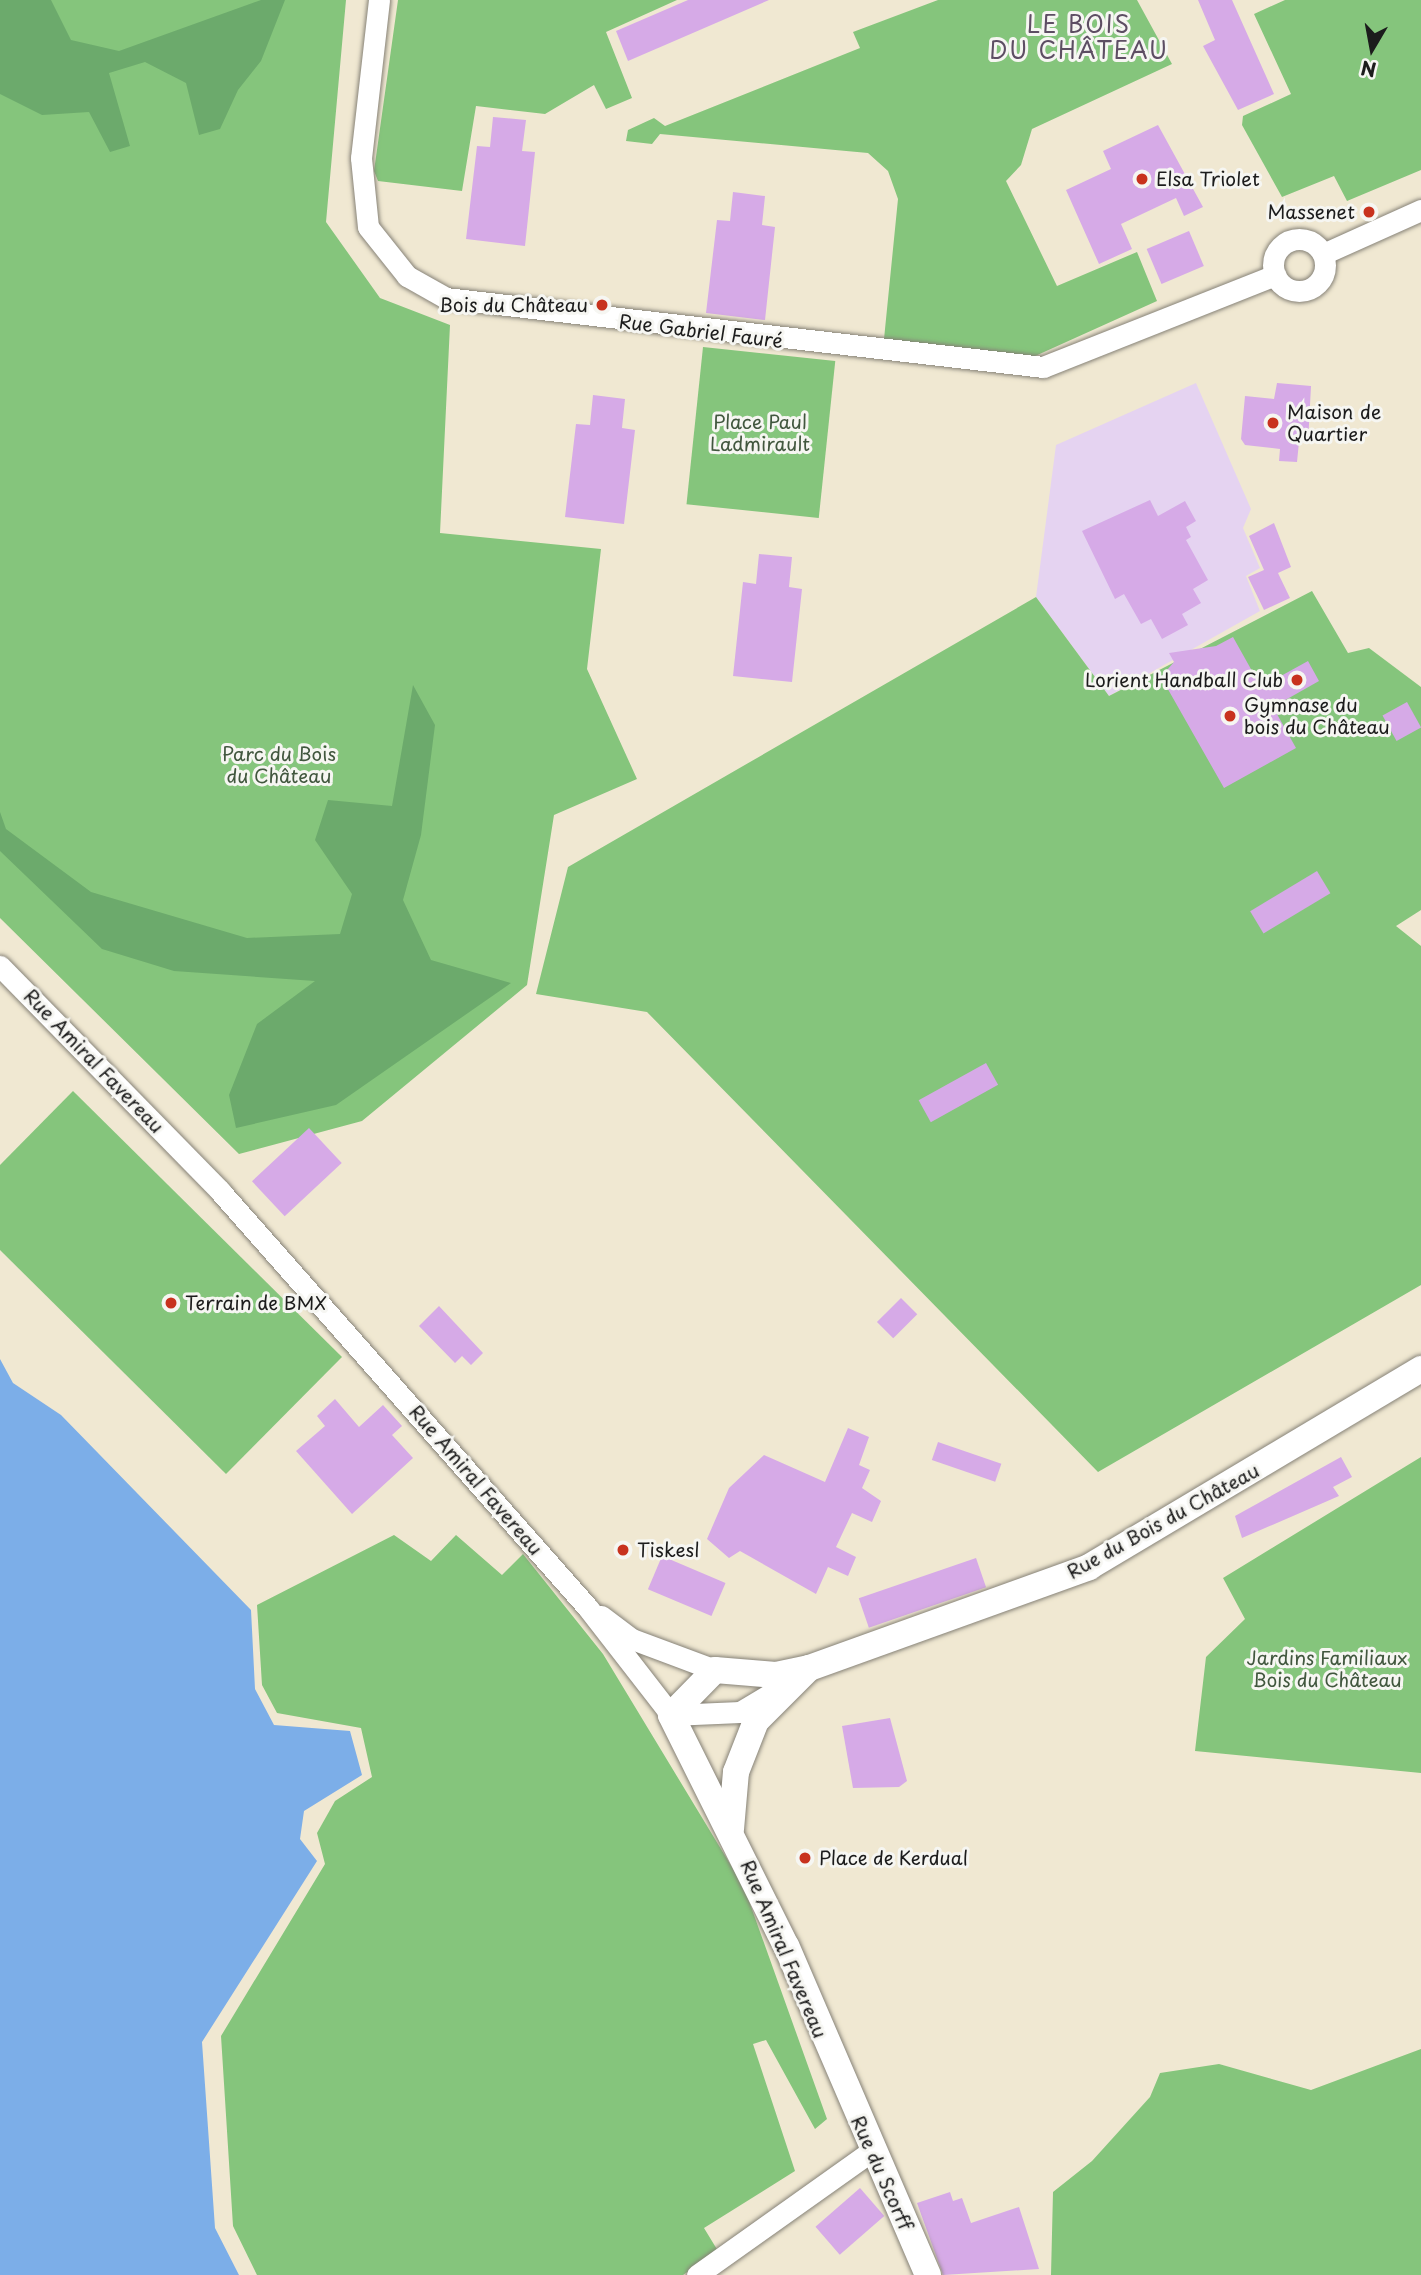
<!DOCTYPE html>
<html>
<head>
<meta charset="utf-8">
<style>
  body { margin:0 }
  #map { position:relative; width:1421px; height:2275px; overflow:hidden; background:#f0e8d2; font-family:"Playpen Sans",sans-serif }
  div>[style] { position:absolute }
  .built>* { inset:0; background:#e5d3f1 }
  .green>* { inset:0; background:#85c57c; transform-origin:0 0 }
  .forest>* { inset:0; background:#6caa6c }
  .water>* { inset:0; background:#7caee8 }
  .building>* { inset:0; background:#d6aae7; transform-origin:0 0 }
  .roads { filter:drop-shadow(0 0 2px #868277) drop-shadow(0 0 2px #868277) }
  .minor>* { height:21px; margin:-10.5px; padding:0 10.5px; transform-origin:10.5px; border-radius:10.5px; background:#fff }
  .minor>.ring { margin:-10.5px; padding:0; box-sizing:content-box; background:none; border:21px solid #fff; border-radius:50% }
  .tertiary>* { height:26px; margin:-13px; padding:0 13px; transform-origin:13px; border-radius:13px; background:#fff }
  .dots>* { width:19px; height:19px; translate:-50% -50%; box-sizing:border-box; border:4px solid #f6f6f2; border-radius:50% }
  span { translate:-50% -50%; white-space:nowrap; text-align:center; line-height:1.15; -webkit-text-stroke:6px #f6f6f2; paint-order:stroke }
  .poi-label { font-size:19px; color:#1c1c1c }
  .left { translate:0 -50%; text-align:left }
  .right { translate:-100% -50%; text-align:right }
  .street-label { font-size:19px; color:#1c1c1c }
  .park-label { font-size:19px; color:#41573e }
  .quarter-label { font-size:23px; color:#5d4e63; letter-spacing:2px }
  .north { position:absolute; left:1337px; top:14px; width:70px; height:70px; -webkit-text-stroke:5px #f6f6f2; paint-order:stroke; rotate:190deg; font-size:19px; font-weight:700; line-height:28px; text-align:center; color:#1c1c1c }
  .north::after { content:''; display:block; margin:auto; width:24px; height:32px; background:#1c1c1c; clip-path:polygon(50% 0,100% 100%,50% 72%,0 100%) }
</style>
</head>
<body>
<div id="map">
  <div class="built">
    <div style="clip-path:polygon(1196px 383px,1251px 509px,1243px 528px,1260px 568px,1246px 576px,1260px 611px,1109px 696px,1036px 597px,1056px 445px)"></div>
  </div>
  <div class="green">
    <div style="clip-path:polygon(0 0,346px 0,326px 222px,380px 298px,450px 325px,440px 533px,601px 549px,587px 669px,637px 779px,554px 815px,527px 985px,362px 1121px,239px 1154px,0 918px)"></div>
    <div style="clip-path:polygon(398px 0,677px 0,606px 32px,632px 98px,606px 109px,594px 85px,545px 114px,476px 106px,462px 191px,378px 181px,374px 171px)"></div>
    <div style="clip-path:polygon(938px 0,1137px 0,1172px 64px,1032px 129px,1021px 165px,1006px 181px,1057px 286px,1137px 252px,1157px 301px,1033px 357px,884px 339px,898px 199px,888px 171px,868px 153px,660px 134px,652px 144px,626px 141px,628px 130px,654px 118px,665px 126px,860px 48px,853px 32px)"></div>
    <div style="clip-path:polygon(1285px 0,1421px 0,1421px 170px,1347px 201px,1334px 176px,1282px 197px,1242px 125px,1243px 116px,1291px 94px,1254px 14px)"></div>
    <div style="left:703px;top:347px;width:133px;height:158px;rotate:6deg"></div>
    <div style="clip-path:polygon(1312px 591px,1348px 653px,1369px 648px,1421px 687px,1421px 910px,1396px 926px,1421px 946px,1421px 1285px,1098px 1472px,647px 1012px,536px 994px,568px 867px,1036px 597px,1109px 696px)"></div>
    <div style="clip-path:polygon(73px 1091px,342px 1357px,226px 1474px,0 1250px,0 1165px)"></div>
    <div style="clip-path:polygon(1421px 1457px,1421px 1773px,1195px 1751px,1206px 1657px,1245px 1619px,1223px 1578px)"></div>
    <div style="clip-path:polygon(394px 1535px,431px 1561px,456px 1535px,502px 1575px,523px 1554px,603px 1654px,744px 1887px,827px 2119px,815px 2129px,766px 2040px,753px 2044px,795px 2171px,704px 2228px,718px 2251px,683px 2275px,257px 2275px,233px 2226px,221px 2036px,325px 1864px,317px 1833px,335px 1801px,372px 1777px,361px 1728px,277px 1713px,262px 1685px,257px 1605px)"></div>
    <div style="clip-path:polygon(1421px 2049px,1421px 2275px,1051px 2275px,1053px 2192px,1092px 2161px,1150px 2097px,1160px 2073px,1219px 2064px,1311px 2090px)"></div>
  </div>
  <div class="forest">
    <div style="clip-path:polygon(0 0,51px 0,71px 40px,119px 51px,261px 0,285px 0,261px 61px,238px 90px,220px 129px,199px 135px,186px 83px,145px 62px,109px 73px,130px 146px,110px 152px,89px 112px,42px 115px,0 94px)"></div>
    <div style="clip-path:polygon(413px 685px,435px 725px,421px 835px,403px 900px,431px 960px,511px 983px,336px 1105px,236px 1128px,229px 1095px,257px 1024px,315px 981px,174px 971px,102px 949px,0 851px,0 812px,6px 829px,91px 892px,247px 938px,340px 934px,352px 894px,315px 840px,328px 800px,392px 806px)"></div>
  </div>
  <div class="water">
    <div style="clip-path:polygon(0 1359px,13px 1383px,61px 1415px,251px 1610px,255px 1689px,274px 1725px,350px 1731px,362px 1775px,304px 1811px,300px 1839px,317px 1861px,202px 2042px,215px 2228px,239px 2275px,0 2275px)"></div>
  </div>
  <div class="building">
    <div style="clip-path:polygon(688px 0,769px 0,628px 61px,616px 31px)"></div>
    <div style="clip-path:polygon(1198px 0,1232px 0,1274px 94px,1238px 110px,1203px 46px,1215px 40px)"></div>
    <div style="clip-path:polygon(493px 117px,526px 120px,522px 151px,535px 152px,525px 246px,466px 239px,477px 146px,490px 147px)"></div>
    <div style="clip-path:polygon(1158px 125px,1203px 207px,1184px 216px,1176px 198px,1121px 224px,1132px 249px,1099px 264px,1066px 190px,1111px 169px,1103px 151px)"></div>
    <div style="clip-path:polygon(733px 192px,765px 196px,762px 225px,775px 227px,765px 320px,706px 313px,717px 220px,730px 221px)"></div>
    <div style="left:1189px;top:231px;width:38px;height:46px;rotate:67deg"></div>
    <div style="clip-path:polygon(1277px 383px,1311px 386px,1308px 443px,1299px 442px,1297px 462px,1279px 461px,1280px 449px,1245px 445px,1241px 439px,1245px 396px,1274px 399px)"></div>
    <div style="clip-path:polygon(593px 395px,625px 399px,622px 428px,635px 430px,624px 524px,565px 517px,576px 424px,590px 425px)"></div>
    <div style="clip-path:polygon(1150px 500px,1158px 516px,1185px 501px,1196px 521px,1186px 527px,1191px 537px,1186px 540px,1208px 580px,1193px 589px,1201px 603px,1182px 614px,1188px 625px,1162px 639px,1151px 619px,1141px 624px,1124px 594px,1115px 599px,1082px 531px)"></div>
    <div style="clip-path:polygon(1274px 523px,1291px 567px,1278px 573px,1290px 598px,1264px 610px,1248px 577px,1264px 570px,1249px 536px)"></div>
    <div style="clip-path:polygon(759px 554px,792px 557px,789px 587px,802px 589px,792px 682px,733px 676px,743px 582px,756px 584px)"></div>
    <div style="clip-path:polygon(1233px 637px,1261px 687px,1308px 661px,1319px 681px,1273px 707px,1296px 748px,1224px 788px,1161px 677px,1174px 662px,1169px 653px,1216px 646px)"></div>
    <div style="left:1407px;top:702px;width:29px;height:28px;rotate:61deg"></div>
    <div style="left:1317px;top:871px;width:26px;height:78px;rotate:59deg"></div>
    <div style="left:986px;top:1063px;width:25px;height:77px;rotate:61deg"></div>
    <div style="left:309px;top:1128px;width:48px;height:78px;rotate:47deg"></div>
    <div style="left:901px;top:1298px;width:23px;height:34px;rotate:45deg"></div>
    <div style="clip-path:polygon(439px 1306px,483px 1353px,471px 1365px,462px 1356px,455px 1363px,419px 1326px)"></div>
    <div style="clip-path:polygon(335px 1399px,359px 1427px,383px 1405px,402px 1426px,392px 1435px,413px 1458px,352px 1514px,296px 1451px,325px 1426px,317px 1416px)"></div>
    <div style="clip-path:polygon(848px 1428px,869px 1437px,859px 1465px,870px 1470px,862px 1488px,881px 1501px,872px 1522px,852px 1513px,836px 1547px,856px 1557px,848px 1576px,828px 1567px,816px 1594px,740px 1551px,729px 1558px,707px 1539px,729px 1488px,764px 1455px,825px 1482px)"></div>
    <div style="left:938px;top:1442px;width:67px;height:19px;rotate:19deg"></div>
    <div style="clip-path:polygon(1341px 1457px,1352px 1477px,1333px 1487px,1339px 1496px,1242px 1538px,1235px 1516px)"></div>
    <div style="left:662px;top:1556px;width:69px;height:36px;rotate:23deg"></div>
    <div style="left:976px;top:1558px;width:31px;height:124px;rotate:71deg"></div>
    <div style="clip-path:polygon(890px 1718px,907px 1781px,899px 1787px,853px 1788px,842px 1726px)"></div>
    <div style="left:860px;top:2188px;width:37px;height:59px;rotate:49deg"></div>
    <div style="clip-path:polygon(950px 2192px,953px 2201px,962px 2198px,971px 2223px,1019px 2207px,1039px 2269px,943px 2275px,917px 2203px)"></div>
  </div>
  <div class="roads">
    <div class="minor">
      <div style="left:379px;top:0;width:159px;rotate:96.5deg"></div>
      <div style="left:361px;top:158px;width:69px;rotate:84.2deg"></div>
      <div style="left:368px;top:227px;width:63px;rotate:51.5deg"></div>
      <div style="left:407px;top:276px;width:45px;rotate:29.4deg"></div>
      <div style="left:446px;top:298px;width:601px;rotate:6.59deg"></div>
      <div style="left:1043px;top:367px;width:250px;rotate:-21.6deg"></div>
      <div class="ring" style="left:1273px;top:239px;width:31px;height:31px"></div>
      <div style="left:1323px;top:254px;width:107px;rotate:-24.2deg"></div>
      <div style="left:0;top:966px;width:315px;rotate:45.6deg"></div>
      <div style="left:220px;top:1191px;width:556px;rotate:48.57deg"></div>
      <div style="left:588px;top:1608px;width:135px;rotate:52.2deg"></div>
      <div style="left:671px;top:1715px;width:69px;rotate:-2.5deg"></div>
      <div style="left:740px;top:1712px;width:41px;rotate:-31deg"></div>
      <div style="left:601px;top:1616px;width:39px;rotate:37deg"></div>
      <div style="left:632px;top:1639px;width:89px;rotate:20.5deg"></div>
      <div style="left:697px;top:2275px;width:216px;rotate:-35.4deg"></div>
    </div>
    <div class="tertiary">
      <div style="left:731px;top:1829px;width:57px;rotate:-85deg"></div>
      <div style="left:736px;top:1772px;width:55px;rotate:-68.6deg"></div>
      <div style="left:756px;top:1721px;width:75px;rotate:-45deg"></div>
      <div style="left:928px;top:2275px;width:358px;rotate:-113.3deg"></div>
      <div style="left:786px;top:1946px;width:258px;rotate:-116.5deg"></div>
      <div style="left:671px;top:1715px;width:63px;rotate:-45.6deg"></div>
      <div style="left:715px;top:1670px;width:61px;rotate:4.7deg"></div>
      <div style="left:776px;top:1675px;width:34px;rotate:-12deg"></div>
      <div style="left:809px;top:1668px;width:298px;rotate:-19.8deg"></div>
      <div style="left:1089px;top:1567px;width:387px;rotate:-30.8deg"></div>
    </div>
  </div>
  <div class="dots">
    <div style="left:1142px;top:179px;background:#c8321e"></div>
    <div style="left:1369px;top:212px;background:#c8321e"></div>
    <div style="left:602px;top:305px;background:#c8321e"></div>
    <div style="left:1273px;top:423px;background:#c8321e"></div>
    <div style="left:1297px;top:680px;background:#c8321e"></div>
    <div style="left:1230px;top:716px;background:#c8321e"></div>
    <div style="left:171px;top:1303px;background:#c8321e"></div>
    <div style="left:623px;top:1550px;background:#c8321e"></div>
    <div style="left:805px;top:1858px;background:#c8321e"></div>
  </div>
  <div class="poi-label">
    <span class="left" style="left:1156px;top:179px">Elsa Triolet</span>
    <span class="right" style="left:1355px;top:212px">Massenet</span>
    <span class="right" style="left:588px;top:305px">Bois du Château</span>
    <span class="left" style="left:1287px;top:423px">Maison de<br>Quartier</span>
    <span class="right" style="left:1283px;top:680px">Lorient Handball Club</span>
    <span class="left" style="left:1244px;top:716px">Gymnase du<br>bois du Château</span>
    <span class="left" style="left:185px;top:1303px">Terrain de BMX</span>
    <span class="left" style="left:637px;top:1550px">Tiskesl</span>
    <span class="left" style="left:819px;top:1858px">Place de Kerdual</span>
  </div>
  <div class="street-label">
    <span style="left:701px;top:331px;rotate:7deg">Rue Gabriel Fauré</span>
    <span style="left:94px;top:1061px;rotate:46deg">Rue Amiral Favereau</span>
    <span style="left:476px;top:1480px;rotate:49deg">Rue Amiral Favereau</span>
    <span style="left:1163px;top:1521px;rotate:-29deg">Rue du Bois du Château</span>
    <span style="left:784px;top:1949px;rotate:67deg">Rue Amiral Favereau</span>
    <span style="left:882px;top:2173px;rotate:66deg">Rue du Scorff</span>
  </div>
  <div class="park-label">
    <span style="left:760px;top:433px">Place Paul<br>Ladmirault</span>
    <span style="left:279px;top:765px">Parc du Bois<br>du Château</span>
    <span style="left:1327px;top:1669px">Jardins Familiaux<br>Bois du Château</span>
  </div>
  <div class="quarter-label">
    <span style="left:1079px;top:37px">LE BOIS<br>DU CHÂTEAU</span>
  </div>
  <div class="north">N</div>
</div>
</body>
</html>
